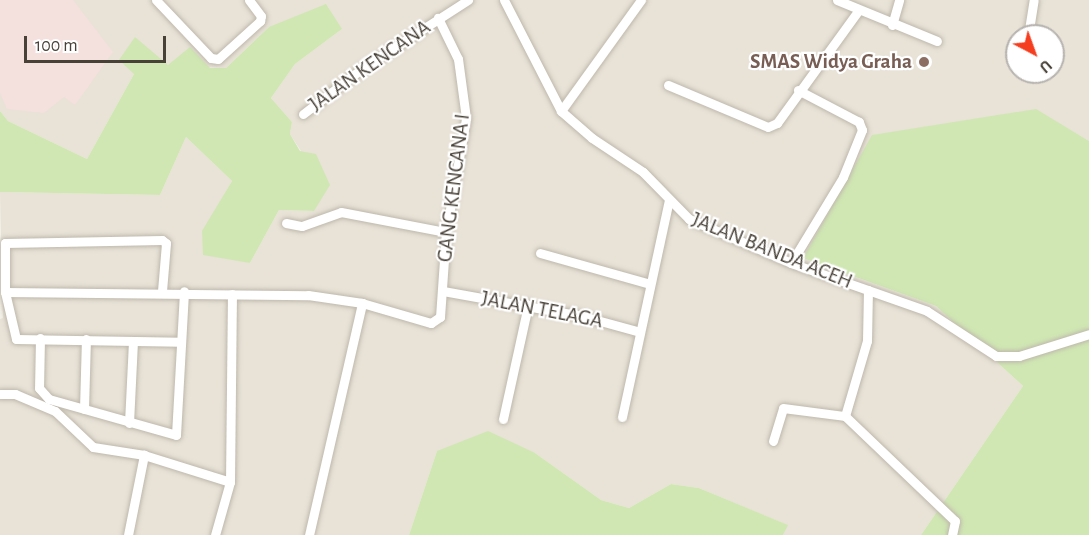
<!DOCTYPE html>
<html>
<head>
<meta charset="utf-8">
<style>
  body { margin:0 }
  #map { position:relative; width:1089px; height:535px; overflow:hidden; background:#f4f1e9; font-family:"Alegreya Sans",sans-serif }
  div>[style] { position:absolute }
  .residential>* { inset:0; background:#e8e2d7 }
  .medical>* { inset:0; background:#f4e0dd }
  .green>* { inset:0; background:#d0e7b3 }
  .roads { filter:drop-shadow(0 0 2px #bfb8ac) drop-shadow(0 0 2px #bfb8ac) }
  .minor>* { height:9px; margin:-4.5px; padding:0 4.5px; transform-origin:4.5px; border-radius:4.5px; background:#fff }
  .dots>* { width:16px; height:16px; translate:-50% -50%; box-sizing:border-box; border:3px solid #fff; border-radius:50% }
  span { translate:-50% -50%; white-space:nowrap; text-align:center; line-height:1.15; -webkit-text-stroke:4.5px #fff; paint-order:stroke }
  .education-label { font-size:21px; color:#785e54; font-weight:700 }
  .right { translate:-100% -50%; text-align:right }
  .street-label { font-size:21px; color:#484137 }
  .north { position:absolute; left:1005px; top:24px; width:60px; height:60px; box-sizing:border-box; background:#fff; border:2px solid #b6b3af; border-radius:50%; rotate:139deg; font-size:16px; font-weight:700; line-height:24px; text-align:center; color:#484137 }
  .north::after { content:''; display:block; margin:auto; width:21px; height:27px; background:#f53d1f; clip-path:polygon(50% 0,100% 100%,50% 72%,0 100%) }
  .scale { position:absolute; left:24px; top:36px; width:142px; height:27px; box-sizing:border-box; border:3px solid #484137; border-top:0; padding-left:8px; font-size:18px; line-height:21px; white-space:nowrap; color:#484137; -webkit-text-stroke:4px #fff; paint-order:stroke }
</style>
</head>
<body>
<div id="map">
  <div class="residential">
    <div style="clip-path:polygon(evenodd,0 0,1089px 0,1089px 141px,1036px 110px,803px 258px,936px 306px,1023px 386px,921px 535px,783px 535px,787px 525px,699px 488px,671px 484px,629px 508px,601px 500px,535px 453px,437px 451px,409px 535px,0 535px,0 319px,3px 318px,0 192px,160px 195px,186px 137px,232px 181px,203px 231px,250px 263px,279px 210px,314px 211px,301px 151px,290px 134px,292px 122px,271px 98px,295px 64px,342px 29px,269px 27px,226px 68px,168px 66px,134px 74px,87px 159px,8px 121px,0 111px,0 0,1017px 36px,1053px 36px,1053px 72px,1017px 72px,1017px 36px)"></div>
  </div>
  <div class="medical">
    <div style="clip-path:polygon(0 0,73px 0,113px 52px,75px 105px,64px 97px,44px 113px,7px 109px,0 93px)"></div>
  </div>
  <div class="green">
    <div style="clip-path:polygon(326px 4px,342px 29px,295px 64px,271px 98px,292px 122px,290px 134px,300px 151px,316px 154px,330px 185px,314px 211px,279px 210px,250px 263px,203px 255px,202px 231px,232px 181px,186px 137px,160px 195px,0 192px,0 111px,8px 121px,87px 159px,134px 74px,119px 60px,135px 37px,168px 65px,190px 47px,210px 68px,226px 68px,269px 27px)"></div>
    <div style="clip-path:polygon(1036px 109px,1089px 141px,1089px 535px,921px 535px,1023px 386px,936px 306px,803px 258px,872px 135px)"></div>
    <div style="clip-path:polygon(488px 431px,535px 453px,601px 500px,629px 508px,671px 484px,699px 488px,788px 525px,783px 535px,409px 535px,437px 451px)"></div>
  </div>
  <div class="roads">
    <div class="minor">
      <div style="left:156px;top:0;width:80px;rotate:46.5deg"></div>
      <div style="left:211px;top:58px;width:7px;rotate:8deg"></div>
      <div style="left:218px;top:59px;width:57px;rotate:-42.1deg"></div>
      <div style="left:260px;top:21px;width:5px;rotate:-79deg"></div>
      <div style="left:261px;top:16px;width:20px;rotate:-127deg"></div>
      <div style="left:504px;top:0;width:125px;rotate:62.8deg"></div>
      <div style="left:561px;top:111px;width:41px;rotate:41.1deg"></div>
      <div style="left:592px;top:138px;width:61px;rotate:33.7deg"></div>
      <div style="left:643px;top:172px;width:66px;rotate:45.6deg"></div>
      <div style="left:689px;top:219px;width:111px;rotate:23.3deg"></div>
      <div style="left:791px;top:263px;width:144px;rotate:19.4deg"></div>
      <div style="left:927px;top:311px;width:82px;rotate:33.1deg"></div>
      <div style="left:996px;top:356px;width:23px"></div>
      <div style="left:1019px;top:356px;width:73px;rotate:-17.4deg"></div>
      <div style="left:837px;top:0;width:108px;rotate:22.3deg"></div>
      <div style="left:892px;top:25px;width:26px;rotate:-74deg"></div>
      <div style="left:1028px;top:36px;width:36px;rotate:-81deg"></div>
      <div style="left:668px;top:85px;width:108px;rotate:22.8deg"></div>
      <div style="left:768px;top:127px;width:10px;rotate:-24deg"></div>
      <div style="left:777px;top:123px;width:138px;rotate:-54.1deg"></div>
      <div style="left:561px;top:111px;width:137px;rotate:-54.2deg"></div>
      <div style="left:303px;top:114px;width:77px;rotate:-37.6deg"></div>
      <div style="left:364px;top:67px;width:124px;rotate:-32.8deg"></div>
      <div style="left:286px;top:223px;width:16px;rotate:11deg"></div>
      <div style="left:302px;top:226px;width:41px;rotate:-19.7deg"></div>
      <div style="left:341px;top:212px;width:107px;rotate:10.8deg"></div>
      <div style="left:540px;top:253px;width:114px;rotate:15.7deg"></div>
      <div style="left:791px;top:263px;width:100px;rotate:-58.8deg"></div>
      <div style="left:843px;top:177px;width:51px;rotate:-68deg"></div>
      <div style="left:862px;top:130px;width:9px;rotate:-111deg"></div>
      <div style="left:859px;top:122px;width:69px;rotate:-152.3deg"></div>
      <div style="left:162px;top:291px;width:48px;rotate:-85.2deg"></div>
      <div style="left:166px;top:243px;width:5px;rotate:-143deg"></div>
      <div style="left:162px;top:240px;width:157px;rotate:178.9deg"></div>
      <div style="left:5px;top:243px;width:49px;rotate:90deg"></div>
      <div style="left:5px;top:292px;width:48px;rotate:76.8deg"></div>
      <div style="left:16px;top:339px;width:164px;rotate:1deg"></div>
      <div style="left:443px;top:291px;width:141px;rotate:10.2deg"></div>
      <div style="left:582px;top:316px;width:60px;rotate:15.4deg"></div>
      <div style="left:5px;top:292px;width:303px;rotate:0.6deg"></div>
      <div style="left:308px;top:295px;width:55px;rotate:8.4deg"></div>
      <div style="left:362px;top:303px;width:72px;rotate:16.2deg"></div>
      <div style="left:431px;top:323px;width:11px;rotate:-34deg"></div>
      <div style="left:440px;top:317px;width:85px;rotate:-86deg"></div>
      <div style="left:446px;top:232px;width:116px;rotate:-80deg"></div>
      <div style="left:466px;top:118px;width:60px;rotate:-97.7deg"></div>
      <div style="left:458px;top:59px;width:46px;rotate:-116deg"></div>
      <div style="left:40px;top:338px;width:50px;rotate:91.1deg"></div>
      <div style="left:39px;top:388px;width:15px;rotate:48deg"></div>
      <div style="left:49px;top:399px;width:132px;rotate:15.8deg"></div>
      <div style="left:176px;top:435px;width:144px;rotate:-86.8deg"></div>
      <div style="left:0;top:394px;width:15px"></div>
      <div style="left:15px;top:394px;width:43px;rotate:23deg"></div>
      <div style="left:55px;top:411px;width:52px;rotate:43.5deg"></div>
      <div style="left:93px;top:447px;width:52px;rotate:8.9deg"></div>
      <div style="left:144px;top:455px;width:90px;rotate:17.4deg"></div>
      <div style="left:84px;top:409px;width:70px;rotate:-88.4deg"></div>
      <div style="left:845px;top:416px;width:78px;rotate:-73.7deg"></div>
      <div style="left:867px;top:341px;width:51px;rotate:-88.9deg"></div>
      <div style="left:622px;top:417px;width:222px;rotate:-77.8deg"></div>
      <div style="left:503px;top:419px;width:117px;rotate:-77.6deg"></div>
      <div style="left:129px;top:423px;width:82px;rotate:-87.2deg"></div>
      <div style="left:773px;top:441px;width:34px;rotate:-73deg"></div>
      <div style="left:783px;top:408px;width:63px;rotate:7.4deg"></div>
      <div style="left:845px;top:416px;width:152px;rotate:43.7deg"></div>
      <div style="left:955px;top:521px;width:14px;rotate:102deg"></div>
      <div style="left:128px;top:535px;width:82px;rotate:-78.7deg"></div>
      <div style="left:215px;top:535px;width:55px;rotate:-74.2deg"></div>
      <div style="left:230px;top:482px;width:188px;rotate:-89.4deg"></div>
      <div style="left:309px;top:535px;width:238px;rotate:-77.1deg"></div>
    </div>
  </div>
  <div class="dots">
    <div style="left:924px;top:62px;background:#8d6e63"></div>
  </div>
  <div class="education-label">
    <span class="right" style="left:912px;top:62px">SMAS Widya Graha</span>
  </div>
  <div class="street-label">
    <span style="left:370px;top:66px;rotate:-35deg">JALAN KENCANA</span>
    <span style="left:454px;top:188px;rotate:-83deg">GANG KENCANA I</span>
    <span style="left:772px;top:251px;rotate:22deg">JALAN BANDA ACEH</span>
    <span style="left:542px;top:310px;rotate:11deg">JALAN TELAGA</span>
  </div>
  <div class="north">U</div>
  <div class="scale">100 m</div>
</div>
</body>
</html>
